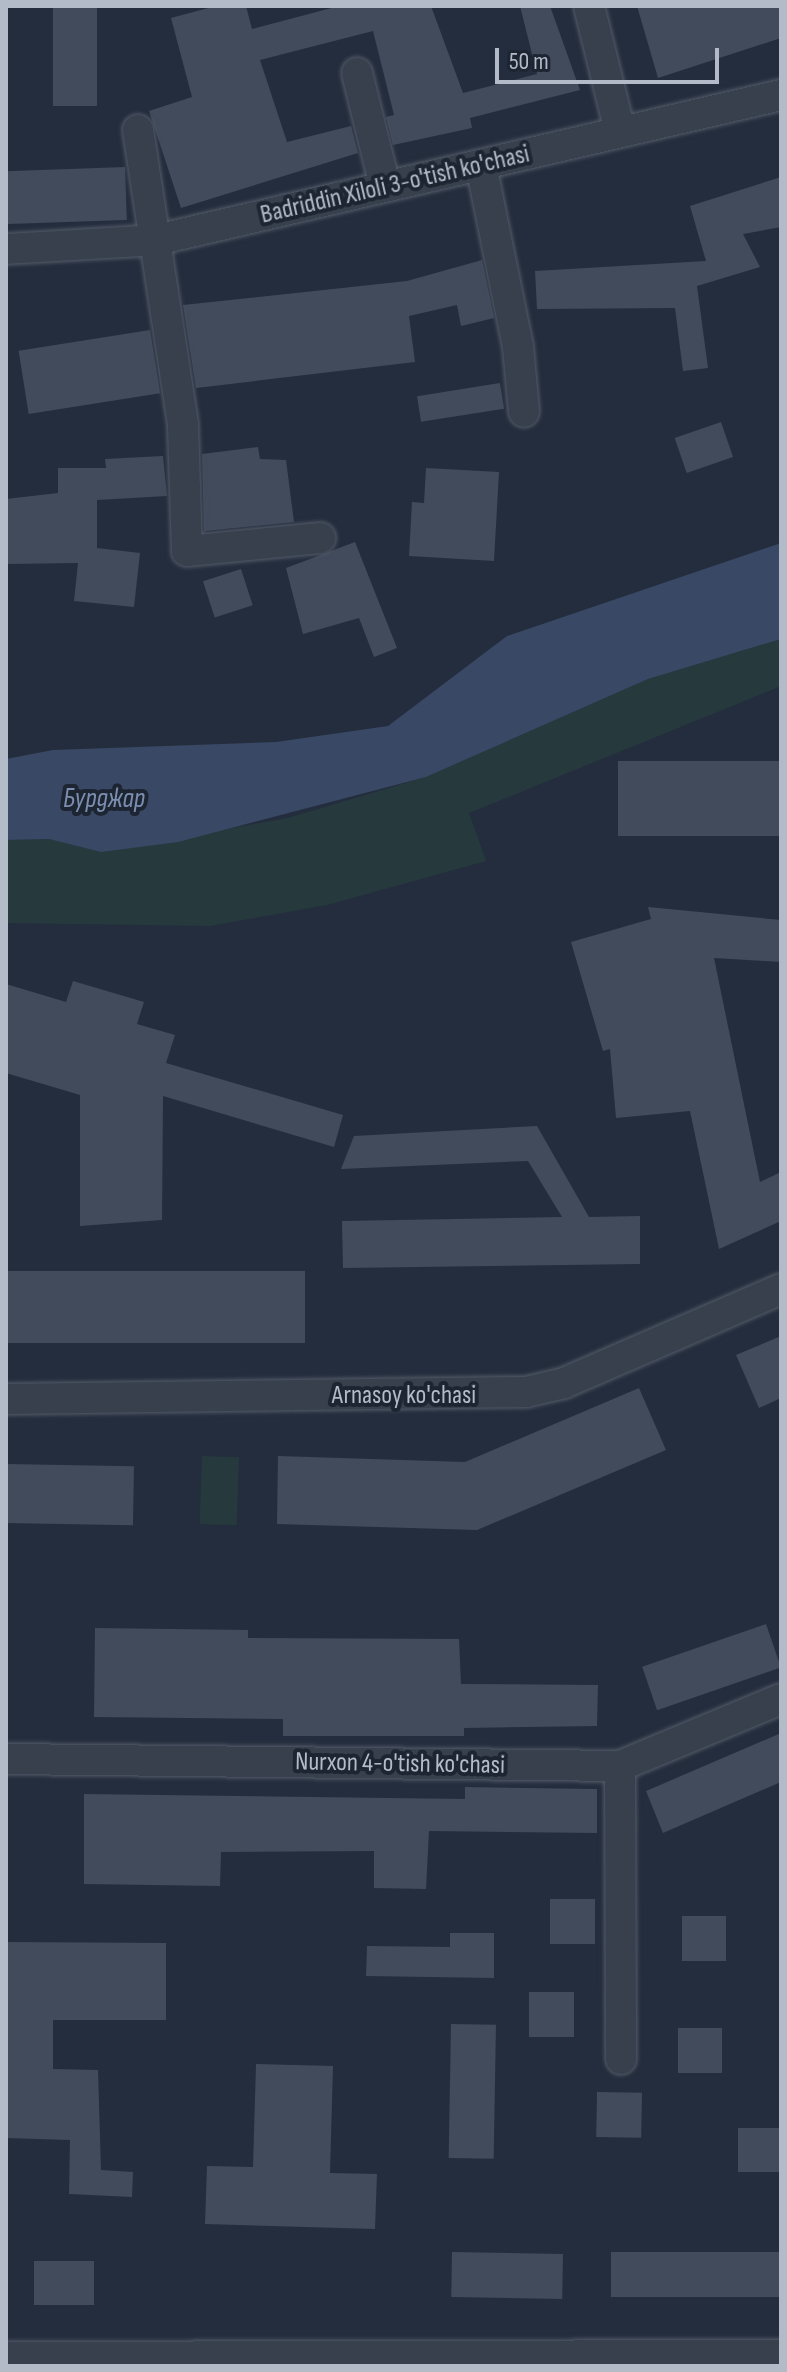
<!DOCTYPE html>
<html>
<head>
<meta charset="utf-8">
<style>
  body { margin:0 }
  #map { position:relative; width:787px; height:2372px; overflow:hidden; background:#242d3d; font-family:"Sofia Sans Condensed",sans-serif }
  div>[style] { position:absolute }
  .green>* { inset:0; background:#263a3e; transform-origin:0 0 }
  .water>* { inset:0; background:#394864 }
  .building>* { inset:0; background:#414b5c; transform-origin:0 0 }
  .roads { filter:drop-shadow(0 0 2px #535b68) drop-shadow(0 0 2px #535b68) }
  .minor>* { height:30px; margin:-15px; padding:0 15px; transform-origin:15px; border-radius:15px; background:#38404d }
  span { translate:-50% -50%; white-space:nowrap; text-align:center; line-height:1.15; -webkit-text-stroke:8px #1d2532; paint-order:stroke }
  .street-label { font-size:26px; color:#b4bbc8 }
  .water-label { font-size:28px; color:#7c8eb0; font-style:italic }
  .frame { position:absolute; inset:0; border:8px solid #b4bbc8; pointer-events:none }
  .scale { position:absolute; left:495px; top:48px; width:224px; height:36px; box-sizing:border-box; border:4px solid #b4bbc8; border-top:0; padding-left:10px; font-size:24px; line-height:28px; white-space:nowrap; color:#b4bbc8; -webkit-text-stroke:6px #1d2532; paint-order:stroke }
</style>
</head>
<body>
<div id="map">
  <div class="green">
    <div style="clip-path:polygon(781px 639px,781px 686px,469px 813px,486px 861px,327px 905px,210px 926px,6px 923px,6px 840px,49px 839px,101px 852px,288px 818px,426px 777px,648px 679px)"></div>
    <div style="left:202px;top:1456px;width:37px;height:68px;rotate:2deg"></div>
  </div>
  <div class="water">
    <div style="clip-path:polygon(781px 543px,781px 639px,648px 679px,426px 777px,178px 842px,101px 852px,49px 839px,6px 840px,6px 759px,53px 750px,276px 742px,388px 726px,507px 636px)"></div>
  </div>
  <div class="building">
    <div style="left:53px;top:6px;width:44px;height:100px"></div>
    <div style="clip-path:polygon(216px 6px,246px 6px,252px 29px,339px 6px,431px 6px,463px 93px,537px 74px,520px 6px,550px 6px,580px 90px,470px 118px,472px 128px,393px 145px,386px 117px,394px 115px,373px 31px,260px 60px,287px 142px,351px 126px,358px 153px,181px 208px,149px 111px,192px 97px,171px 18px)"></div>
    <div style="clip-path:polygon(637px 6px,781px 6px,781px 38px,658px 78px)"></div>
    <div style="left:125px;top:167px;width:53px;height:119px;rotate:88deg"></div>
    <div style="clip-path:polygon(781px 177px,781px 227px,743px 234px,760px 267px,697px 286px,708px 368px,683px 371px,675px 308px,537px 309px,535px 271px,706px 261px,690px 206px)"></div>
    <div style="clip-path:polygon(482px 260px,494px 318px,461px 326px,457px 305px,409px 316px,415px 362px,196px 388px,183px 305px,407px 281px)"></div>
    <div style="left:150px;top:330px;width:64px;height:133px;rotate:81deg"></div>
    <div style="left:500px;top:383px;width:26px;height:84px;rotate:81deg"></div>
    <div style="left:721px;top:422px;width:37px;height:49px;rotate:71deg"></div>
    <div style="clip-path:polygon(258px 447px,260px 459px,286px 460px,294px 522px,204px 531px,202px 454px)"></div>
    <div style="clip-path:polygon(163px 456px,167px 496px,97px 500px,97px 548px,140px 553px,134px 607px,74px 601px,78px 563px,6px 564px,6px 499px,58px 493px,58px 468px,106px 468px,105px 459px)"></div>
    <div style="clip-path:polygon(426px 468px,499px 472px,494px 561px,409px 556px,412px 502px,424px 503px)"></div>
    <div style="clip-path:polygon(355px 542px,397px 648px,374px 657px,359px 618px,303px 634px,286px 568px)"></div>
    <div style="left:241px;top:569px;width:38px;height:40px;rotate:72deg"></div>
    <div style="left:781px;top:761px;width:75px;height:163px;rotate:90deg"></div>
    <div style="clip-path:polygon(648px 907px,781px 920px,781px 962px,714px 958px,760px 1182px,781px 1172px,781px 1221px,719px 1249px,690px 1111px,616px 1118px,610px 1049px,603px 1051px,571px 942px,651px 919px)"></div>
    <div style="clip-path:polygon(73px 981px,144px 1002px,137px 1024px,175px 1035px,166px 1063px,343px 1115px,334px 1147px,163px 1096px,162px 1220px,80px 1226px,80px 1095px,6px 1073px,6px 984px,66px 1002px)"></div>
    <div style="clip-path:polygon(537px 1126px,589px 1217px,640px 1216px,640px 1264px,343px 1268px,342px 1221px,562px 1217px,528px 1161px,341px 1169px,354px 1136px)"></div>
    <div style="left:6px;top:1271px;width:299px;height:72px"></div>
    <div style="clip-path:polygon(781px 1336px,781px 1398px,759px 1408px,736px 1355px)"></div>
    <div style="clip-path:polygon(639px 1388px,666px 1450px,477px 1530px,277px 1524px,278px 1456px,465px 1462px)"></div>
    <div style="left:6px;top:1464px;width:128px;height:59px;rotate:1deg"></div>
    <div style="left:766px;top:1624px;width:46px;height:131px;rotate:71deg"></div>
    <div style="clip-path:polygon(95px 1628px,248px 1630px,248px 1638px,459px 1639px,461px 1684px,598px 1685px,597px 1726px,464px 1728px,464px 1736px,283px 1736px,283px 1719px,94px 1717px)"></div>
    <div style="clip-path:polygon(781px 1733px,781px 1782px,663px 1833px,646px 1791px)"></div>
    <div style="clip-path:polygon(465px 1787px,597px 1789px,597px 1833px,429px 1831px,426px 1889px,374px 1888px,374px 1851px,221px 1852px,220px 1886px,84px 1884px,84px 1794px,465px 1799px)"></div>
    <div style="left:550px;top:1899px;width:45px;height:45px"></div>
    <div style="left:682px;top:1916px;width:44px;height:45px"></div>
    <div style="clip-path:polygon(450px 1933px,494px 1933px,494px 1978px,366px 1976px,367px 1946px,450px 1947px)"></div>
    <div style="clip-path:polygon(6px 1942px,166px 1943px,166px 2020px,53px 2020px,53px 2069px,98px 2070px,101px 2170px,133px 2172px,132px 2197px,69px 2194px,70px 2140px,6px 2138px)"></div>
    <div style="left:529px;top:1992px;width:45px;height:45px"></div>
    <div style="left:451px;top:2024px;width:45px;height:134px;rotate:1deg"></div>
    <div style="left:678px;top:2028px;width:44px;height:45px"></div>
    <div style="clip-path:polygon(256px 2064px,333px 2066px,330px 2173px,377px 2174px,375px 2229px,205px 2224px,207px 2166px,253px 2167px)"></div>
    <div style="left:597px;top:2092px;width:45px;height:45px;rotate:1deg"></div>
    <div style="left:738px;top:2128px;width:43px;height:44px"></div>
    <div style="left:452px;top:2252px;width:111px;height:45px;rotate:1deg"></div>
    <div style="left:611px;top:2252px;width:170px;height:45px"></div>
    <div style="left:34px;top:2261px;width:60px;height:44px"></div>
  </div>
  <div class="roads">
    <div class="minor">
      <div style="left:589px;top:6px;width:129px;rotate:76.1deg"></div>
      <div style="left:357px;top:73px;width:116px;rotate:76.1deg"></div>
      <div style="left:138px;top:130px;width:298px;rotate:81.3deg"></div>
      <div style="left:183px;top:425px;width:126px;rotate:88.2deg"></div>
      <div style="left:187px;top:551px;width:134px;rotate:-5.6deg"></div>
      <div style="left:481px;top:165px;width:186px;rotate:78.5deg"></div>
      <div style="left:518px;top:347px;width:65px;rotate:84.7deg"></div>
      <div style="left:6px;top:249px;width:150px;rotate:-3.4deg"></div>
      <div style="left:156px;top:240px;width:642px;rotate:-13.06deg"></div>
      <div style="left:6px;top:1399px;width:520px;rotate:-0.77deg"></div>
      <div style="left:526px;top:1392px;width:39px;rotate:-13deg"></div>
      <div style="left:564px;top:1383px;width:236px;rotate:-23.4deg"></div>
      <div style="left:6px;top:1759px;width:614px;rotate:0.65deg"></div>
      <div style="left:620px;top:1766px;width:174px;rotate:-22.6deg"></div>
      <div style="left:620px;top:1766px;width:293px;rotate:89.8deg"></div>
      <div style="left:6px;top:2357px;width:775px;rotate:-0.15deg"></div>
    </div>
  </div>
  <div class="street-label">
    <span style="left:395px;top:185px;rotate:-13deg">Badriddin Xiloli 3-o'tish ko'chasi</span>
    <span style="left:404px;top:1396px">Arnasoy ko'chasi</span>
    <span style="left:400px;top:1764px;rotate:1deg">Nurxon 4-o'tish ko'chasi</span>
  </div>
  <div class="water-label">
    <span style="left:104px;top:799px">Бурджар</span>
  </div>
  <div class="frame"></div>
  <div class="scale">50 m</div>
</div>
</body>
</html>
